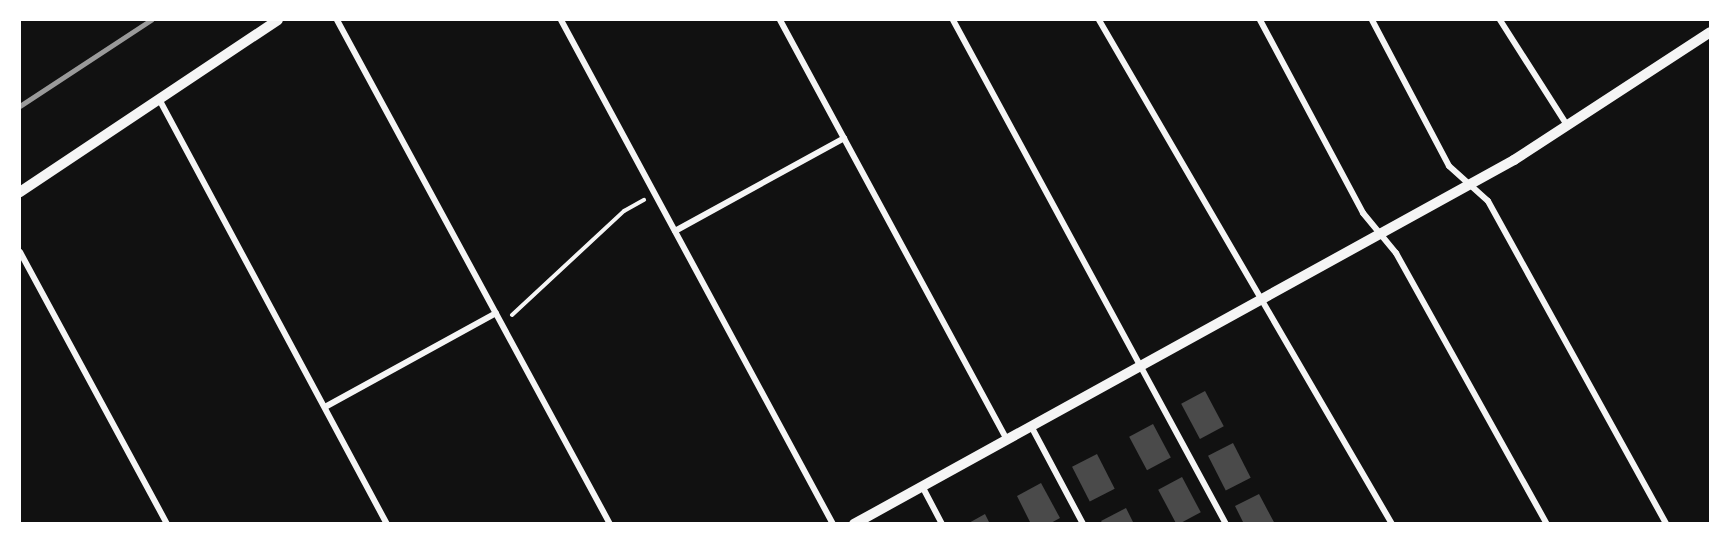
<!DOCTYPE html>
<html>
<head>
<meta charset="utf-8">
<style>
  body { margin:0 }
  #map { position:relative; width:1730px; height:543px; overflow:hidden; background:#111; font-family:Quicksand,sans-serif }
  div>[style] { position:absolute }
  .building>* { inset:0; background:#4a4a4a; transform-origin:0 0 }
  .path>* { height:4px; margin:-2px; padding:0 2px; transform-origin:2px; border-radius:2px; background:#f5f5f5 }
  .minor>* { height:6px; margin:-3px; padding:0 3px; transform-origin:3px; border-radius:3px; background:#f5f5f5 }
  .tertiary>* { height:10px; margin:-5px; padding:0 5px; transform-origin:5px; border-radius:5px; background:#f5f5f5 }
  .rail>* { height:4.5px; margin:-2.25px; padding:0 2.25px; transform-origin:2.25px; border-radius:2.25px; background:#9a9a9a }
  span { translate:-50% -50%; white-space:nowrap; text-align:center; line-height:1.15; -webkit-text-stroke:6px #fff; paint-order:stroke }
  .frame { position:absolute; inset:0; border:21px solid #fff; pointer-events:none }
</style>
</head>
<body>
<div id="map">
  <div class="building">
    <div style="left:1205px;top:391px;width:40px;height:27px;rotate:62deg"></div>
    <div style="left:1153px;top:424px;width:38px;height:27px;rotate:62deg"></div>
    <div style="left:1233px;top:443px;width:39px;height:28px;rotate:63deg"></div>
    <div style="left:1097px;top:454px;width:39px;height:28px;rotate:63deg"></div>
    <div style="left:1182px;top:477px;width:40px;height:27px;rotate:62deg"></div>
    <div style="clip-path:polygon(1041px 483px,1060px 518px,1049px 524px,1031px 524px,1017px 496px)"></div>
    <div style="clip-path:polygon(1259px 494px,1268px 511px,1275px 524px,1244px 524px,1235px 506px)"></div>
    <div style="clip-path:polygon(1126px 508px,1134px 524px,1103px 524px,1101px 521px)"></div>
    <div style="clip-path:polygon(985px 514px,990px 524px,967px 524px)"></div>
  </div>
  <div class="path">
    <div style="left:512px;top:315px;width:153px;rotate:-42.9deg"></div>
    <div style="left:624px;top:211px;width:23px;rotate:-29deg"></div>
  </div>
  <div class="minor">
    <div style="left:337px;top:20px;width:573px;rotate:61.56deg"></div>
    <div style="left:561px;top:20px;width:573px;rotate:61.65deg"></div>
    <div style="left:780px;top:20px;width:477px;rotate:61.6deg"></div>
    <div style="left:953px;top:20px;width:573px;rotate:61.56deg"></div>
    <div style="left:1099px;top:20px;width:583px;rotate:59.83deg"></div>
    <div style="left:1260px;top:20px;width:219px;rotate:61.9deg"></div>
    <div style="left:1363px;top:213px;width:52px;rotate:50.5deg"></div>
    <div style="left:1396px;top:253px;width:310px;rotate:60.9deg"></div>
    <div style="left:1372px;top:20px;width:165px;rotate:62.2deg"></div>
    <div style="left:1449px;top:166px;width:52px;rotate:41.9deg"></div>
    <div style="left:1488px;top:201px;width:369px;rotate:61.1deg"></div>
    <div style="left:1500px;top:20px;width:125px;rotate:57.5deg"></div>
    <div style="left:159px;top:99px;width:482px;rotate:61.8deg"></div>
    <div style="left:675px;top:231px;width:193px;rotate:-28.8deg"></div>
    <div style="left:20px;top:252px;width:309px;rotate:61.6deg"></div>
    <div style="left:325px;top:407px;width:195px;rotate:-28.8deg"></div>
    <div style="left:1031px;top:426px;width:111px;rotate:62deg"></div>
    <div style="left:922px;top:486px;width:43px;rotate:62.2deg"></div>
  </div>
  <div class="tertiary">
    <div style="left:20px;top:192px;width:310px;rotate:-33.7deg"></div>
    <div style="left:854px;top:524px;width:754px;rotate:-28.88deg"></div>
    <div style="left:1514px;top:160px;width:234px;rotate:-33.1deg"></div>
  </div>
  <div class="rail">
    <div style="left:20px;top:106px;width:157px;rotate:-33.3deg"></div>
  </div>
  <div class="frame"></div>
</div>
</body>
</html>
